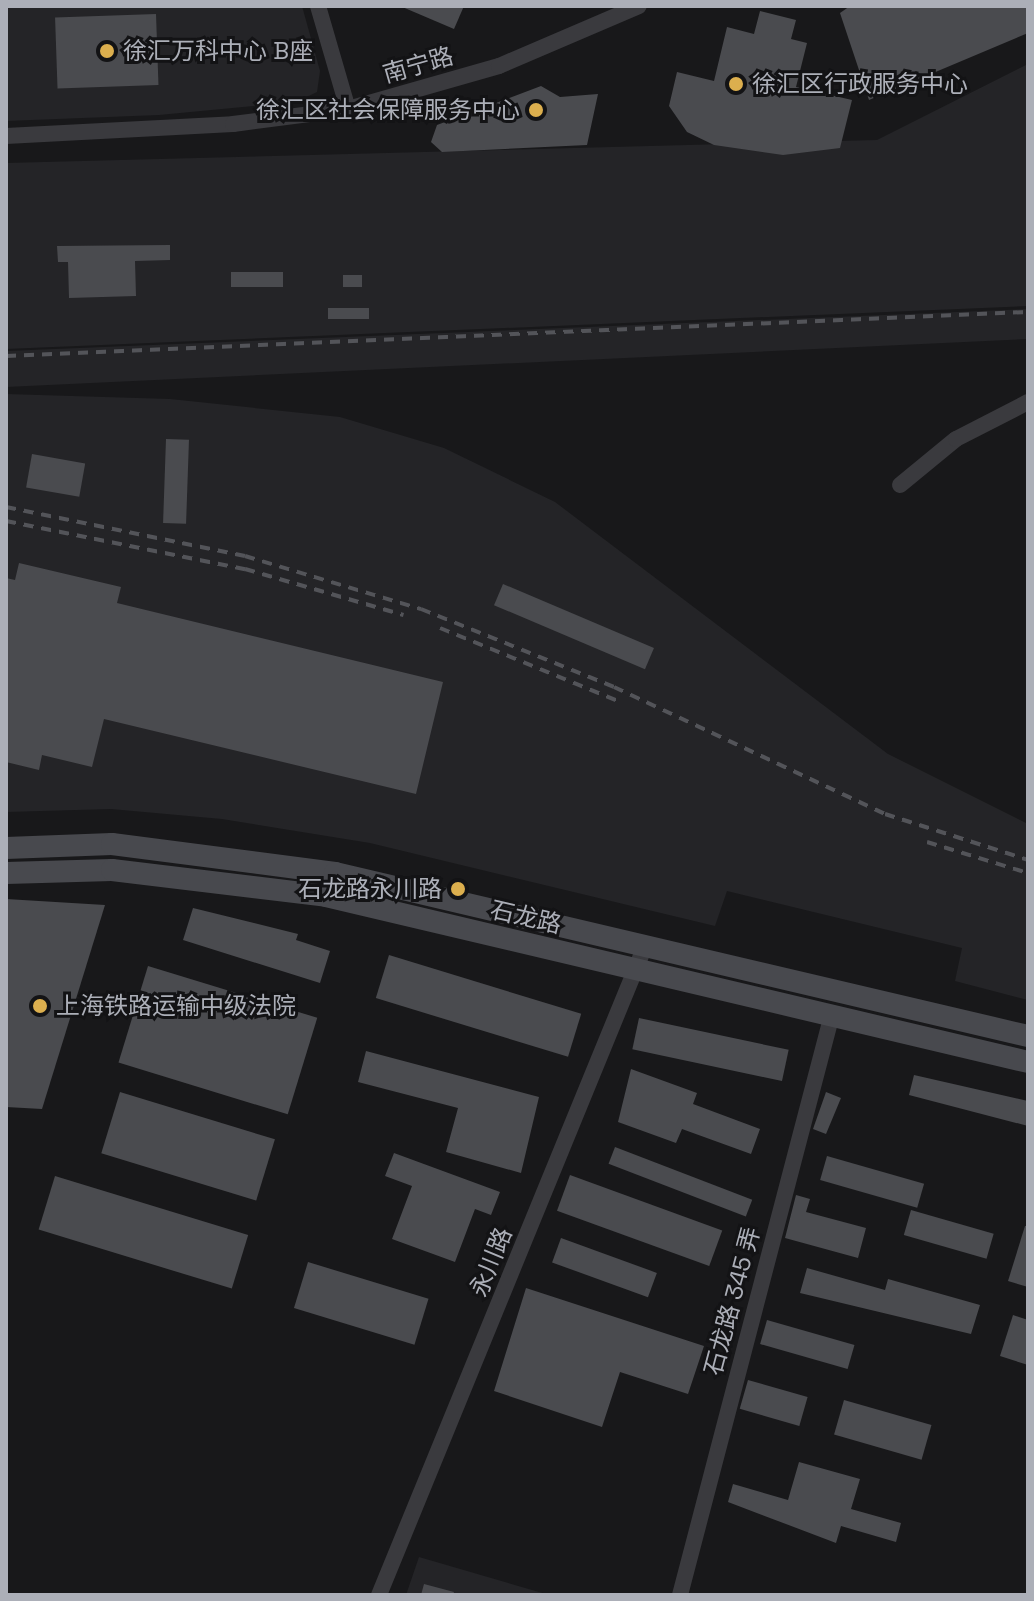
<!DOCTYPE html>
<html>
<head>
<meta charset="utf-8">
<style>
  body { margin:0 }
  #map { position:relative; width:1034px; height:1601px; overflow:hidden; background:#18181a; font-family:"Space Grotesk","Noto Sans SC",sans-serif }
  div>[style] { position:absolute }
  .built>* { inset:0; background:#242427 }
  .building>* { inset:0; background:#4a4b4f; transform-origin:0 0 }
  .street>* { height:16px; margin:-8px; padding:0 8px; transform-origin:8px; border-radius:8px; background:#3a3a3e }
  .secondary>* { height:22px; margin:-11px; padding:0 11px; transform-origin:11px; border-radius:11px; background:#48494e }
  .rail>* { height:4px; margin-top:-2px; transform-origin:0; background:repeating-linear-gradient(90deg,#535459 0 10px,transparent 0 18px) }
  .dots>* { width:22px; height:22px; translate:-50% -50%; box-sizing:border-box; border:4px solid #131315; border-radius:50% }
  span { translate:-50% -50%; white-space:nowrap; text-align:center; line-height:1.15; -webkit-text-stroke:6px #131315; paint-order:stroke }
  .poi-label { font-size:24px; color:#acafb8 }
  .left { translate:0 -50%; text-align:left }
  .right { translate:-100% -50%; text-align:right }
  .street-label { font-size:24px; color:#acafb8 }
  .frame { position:absolute; inset:0; border:8px solid #acafb8; pointer-events:none }
</style>
</head>
<body>
<div id="map">
  <div class="built">
    <div style="clip-path:polygon(6px 6px,302px 6px,320px 71px,317px 92px,296px 102px,159px 115px,6px 121px)"></div>
    <div style="clip-path:polygon(1028px 64px,1028px 306px,6px 349px,6px 163px,877px 140px)"></div>
    <div style="clip-path:polygon(1028px 309px,1028px 339px,6px 387px,6px 351px)"></div>
    <div style="clip-path:polygon(6px 394px,170px 399px,340px 417px,444px 448px,555px 502px,888px 754px,1028px 824px,1028px 1000px,955px 981px,962px 948px,727px 891px,715px 926px,370px 843px,222px 819px,111px 809px,6px 812px)"></div>
    <div style="clip-path:polygon(419px 1557px,549px 1595px,406px 1595px)"></div>
  </div>
  <div class="building">
    <div style="clip-path:polygon(400px 6px,464px 6px,454px 29px)"></div>
    <div style="clip-path:polygon(850px 6px,1028px 6px,1028px 33px,869px 100px,840px 13px)"></div>
    <div style="clip-path:polygon(760px 11px,796px 20px,791px 39px,807px 43px,796px 87px,852px 100px,840px 148px,783px 155px,714px 145px,687px 132px,669px 106px,677px 72px,714px 81px,727px 27px,754px 34px)"></div>
    <div style="left:156px;top:14px;width:71px;height:101px;rotate:88deg"></div>
    <div style="clip-path:polygon(541px 86px,560px 97px,598px 94px,587px 145px,442px 152px,431px 142px,437px 125px)"></div>
    <div style="clip-path:polygon(170px 245px,170px 260px,135px 261px,136px 296px,69px 298px,68px 262px,58px 262px,57px 246px)"></div>
    <div style="left:231px;top:272px;width:52px;height:15px"></div>
    <div style="left:343px;top:275px;width:19px;height:12px"></div>
    <div style="left:369px;top:308px;width:11px;height:41px;rotate:90deg"></div>
    <div style="left:166px;top:439px;width:23px;height:84px;rotate:2deg"></div>
    <div style="left:32px;top:454px;width:54px;height:34px;rotate:10deg"></div>
    <div style="clip-path:polygon(19px 563px,121px 587px,117px 603px,443px 682px,416px 794px,104px 719px,92px 767px,42px 755px,39px 770px,6px 762px,6px 578px,15px 580px)"></div>
    <div style="left:503px;top:584px;width:164px;height:23px;rotate:23deg"></div>
    <div style="clip-path:polygon(6px 899px,105px 905px,42px 1109px,6px 1107px)"></div>
    <div style="clip-path:polygon(193px 908px,298px 934px,296px 940px,330px 951px,320px 983px,183px 940px)"></div>
    <div style="left:389px;top:955px;width:201px;height:45px;rotate:17deg"></div>
    <div style="left:148px;top:966px;width:177px;height:101px;rotate:17deg"></div>
    <div style="left:639px;top:1018px;width:153px;height:32px;rotate:12deg"></div>
    <div style="clip-path:polygon(366px 1051px,539px 1097px,521px 1173px,446px 1152px,458px 1108px,358px 1082px)"></div>
    <div style="clip-path:polygon(631px 1069px,697px 1093px,693px 1104px,760px 1129px,751px 1154px,682px 1129px,676px 1143px,618px 1122px)"></div>
    <div style="clip-path:polygon(914px 1075px,1028px 1101px,1028px 1126px,909px 1095px)"></div>
    <div style="left:120px;top:1092px;width:162px;height:64px;rotate:17deg"></div>
    <div style="clip-path:polygon(826px 1092px,841px 1098px,826px 1134px,813px 1129px)"></div>
    <div style="left:615px;top:1147px;width:147px;height:18px;rotate:21deg"></div>
    <div style="clip-path:polygon(394px 1153px,500px 1192px,491px 1215px,475px 1209px,455px 1262px,392px 1239px,412px 1186px,385px 1176px)"></div>
    <div style="left:827px;top:1156px;width:101px;height:25px;rotate:16deg"></div>
    <div style="left:570px;top:1175px;width:162px;height:38px;rotate:20deg"></div>
    <div style="left:55px;top:1176px;width:202px;height:56px;rotate:17deg"></div>
    <div style="clip-path:polygon(796px 1195px,810px 1199px,806px 1212px,866px 1228px,858px 1258px,785px 1238px)"></div>
    <div style="left:911px;top:1210px;width:86px;height:26px;rotate:16deg"></div>
    <div style="clip-path:polygon(1025px 1226px,1028px 1226px,1028px 1287px,1008px 1281px)"></div>
    <div style="left:561px;top:1238px;width:102px;height:26px;rotate:20deg"></div>
    <div style="left:308px;top:1262px;width:126px;height:48px;rotate:17deg"></div>
    <div style="clip-path:polygon(807px 1268px,885px 1290px,888px 1279px,980px 1305px,971px 1334px,800px 1293px)"></div>
    <div style="clip-path:polygon(526px 1288px,704px 1346px,688px 1394px,620px 1372px,602px 1427px,494px 1391px)"></div>
    <div style="clip-path:polygon(1013px 1315px,1028px 1320px,1028px 1365px,1000px 1356px)"></div>
    <div style="left:767px;top:1320px;width:91px;height:25px;rotate:16deg"></div>
    <div style="left:748px;top:1380px;width:62px;height:30px;rotate:16deg"></div>
    <div style="left:844px;top:1400px;width:91px;height:36px;rotate:16deg"></div>
    <div style="clip-path:polygon(799px 1462px,860px 1479px,851px 1509px,901px 1523px,896px 1542px,841px 1526px,836px 1543px,728px 1502px,733px 1484px,788px 1500px)"></div>
    <div style="clip-path:polygon(424px 1584px,454px 1592px,453px 1595px,421px 1595px)"></div>
  </div>
  <div class="street">
    <div style="left:318px;top:6px;width:107px;rotate:73.8deg"></div>
    <div style="left:6px;top:136px;width:227px;rotate:-3deg"></div>
    <div style="left:233px;top:124px;width:116px;rotate:-7.4deg"></div>
    <div style="left:348px;top:109px;width:157px;rotate:-15.9deg"></div>
    <div style="left:499px;top:66px;width:152px;rotate:-23.2deg"></div>
    <div style="left:900px;top:485px;width:72px;rotate:-39.4deg"></div>
    <div style="left:956px;top:439px;width:81px;rotate:-27.2deg"></div>
    <div style="left:379px;top:1595px;width:701px;rotate:-67.71deg"></div>
    <div style="left:680px;top:1595px;width:596px;rotate:-75.33deg"></div>
  </div>
  <div class="secondary">
    <div style="left:6px;top:848px;width:106px;rotate:-2.2deg"></div>
    <div style="left:112px;top:844px;width:225px;rotate:7.4deg"></div>
    <div style="left:335px;top:873px;width:712px;rotate:13.24deg"></div>
    <div style="left:6px;top:873px;width:106px;rotate:-1.6deg"></div>
    <div style="left:112px;top:870px;width:216px;rotate:6.9deg"></div>
    <div style="left:326px;top:896px;width:721px;rotate:13.3deg"></div>
  </div>
  <div class="rail">
    <div style="left:6px;top:356px;width:1023px;rotate:-2.47deg"></div>
    <div style="left:6px;top:507px;width:244px;rotate:11.6deg"></div>
    <div style="left:245px;top:556px;width:184px;rotate:16.8deg"></div>
    <div style="left:421px;top:609px;width:208px;rotate:22deg"></div>
    <div style="left:614px;top:687px;width:299px;rotate:25.1deg"></div>
    <div style="left:885px;top:814px;width:150px;rotate:17.8deg"></div>
    <div style="left:6px;top:521px;width:244px;rotate:11.4deg"></div>
    <div style="left:245px;top:569px;width:165px;rotate:16.2deg"></div>
    <div style="left:440px;top:628px;width:192px;rotate:22.3deg"></div>
    <div style="left:927px;top:842px;width:106px;rotate:17.1deg"></div>
  </div>
  <div class="dots">
    <div style="left:107px;top:51px;background:#dcaf4e"></div>
    <div style="left:736px;top:84px;background:#dcaf4e"></div>
    <div style="left:536px;top:110px;background:#dcaf4e"></div>
    <div style="left:458px;top:889px;background:#dcaf4e"></div>
    <div style="left:40px;top:1006px;background:#dcaf4e"></div>
  </div>
  <div class="poi-label">
    <span class="left" style="left:123px;top:51px">徐汇万科中心 B座</span>
    <span class="left" style="left:752px;top:84px">徐汇区行政服务中心</span>
    <span class="right" style="left:520px;top:110px">徐汇区社会保障服务中心</span>
    <span class="right" style="left:442px;top:889px">石龙路永川路</span>
    <span class="left" style="left:56px;top:1006px">上海铁路运输中级法院</span>
  </div>
  <div class="street-label">
    <span style="left:418px;top:65px;rotate:-16deg">南宁路</span>
    <span style="left:526px;top:917px;rotate:13deg">石龙路</span>
    <span style="left:491px;top:1262px;rotate:-68deg">永川路</span>
    <span style="left:732px;top:1301px;rotate:-75deg">石龙路 345 弄</span>
  </div>
  <div class="frame"></div>
</div>
</body>
</html>
